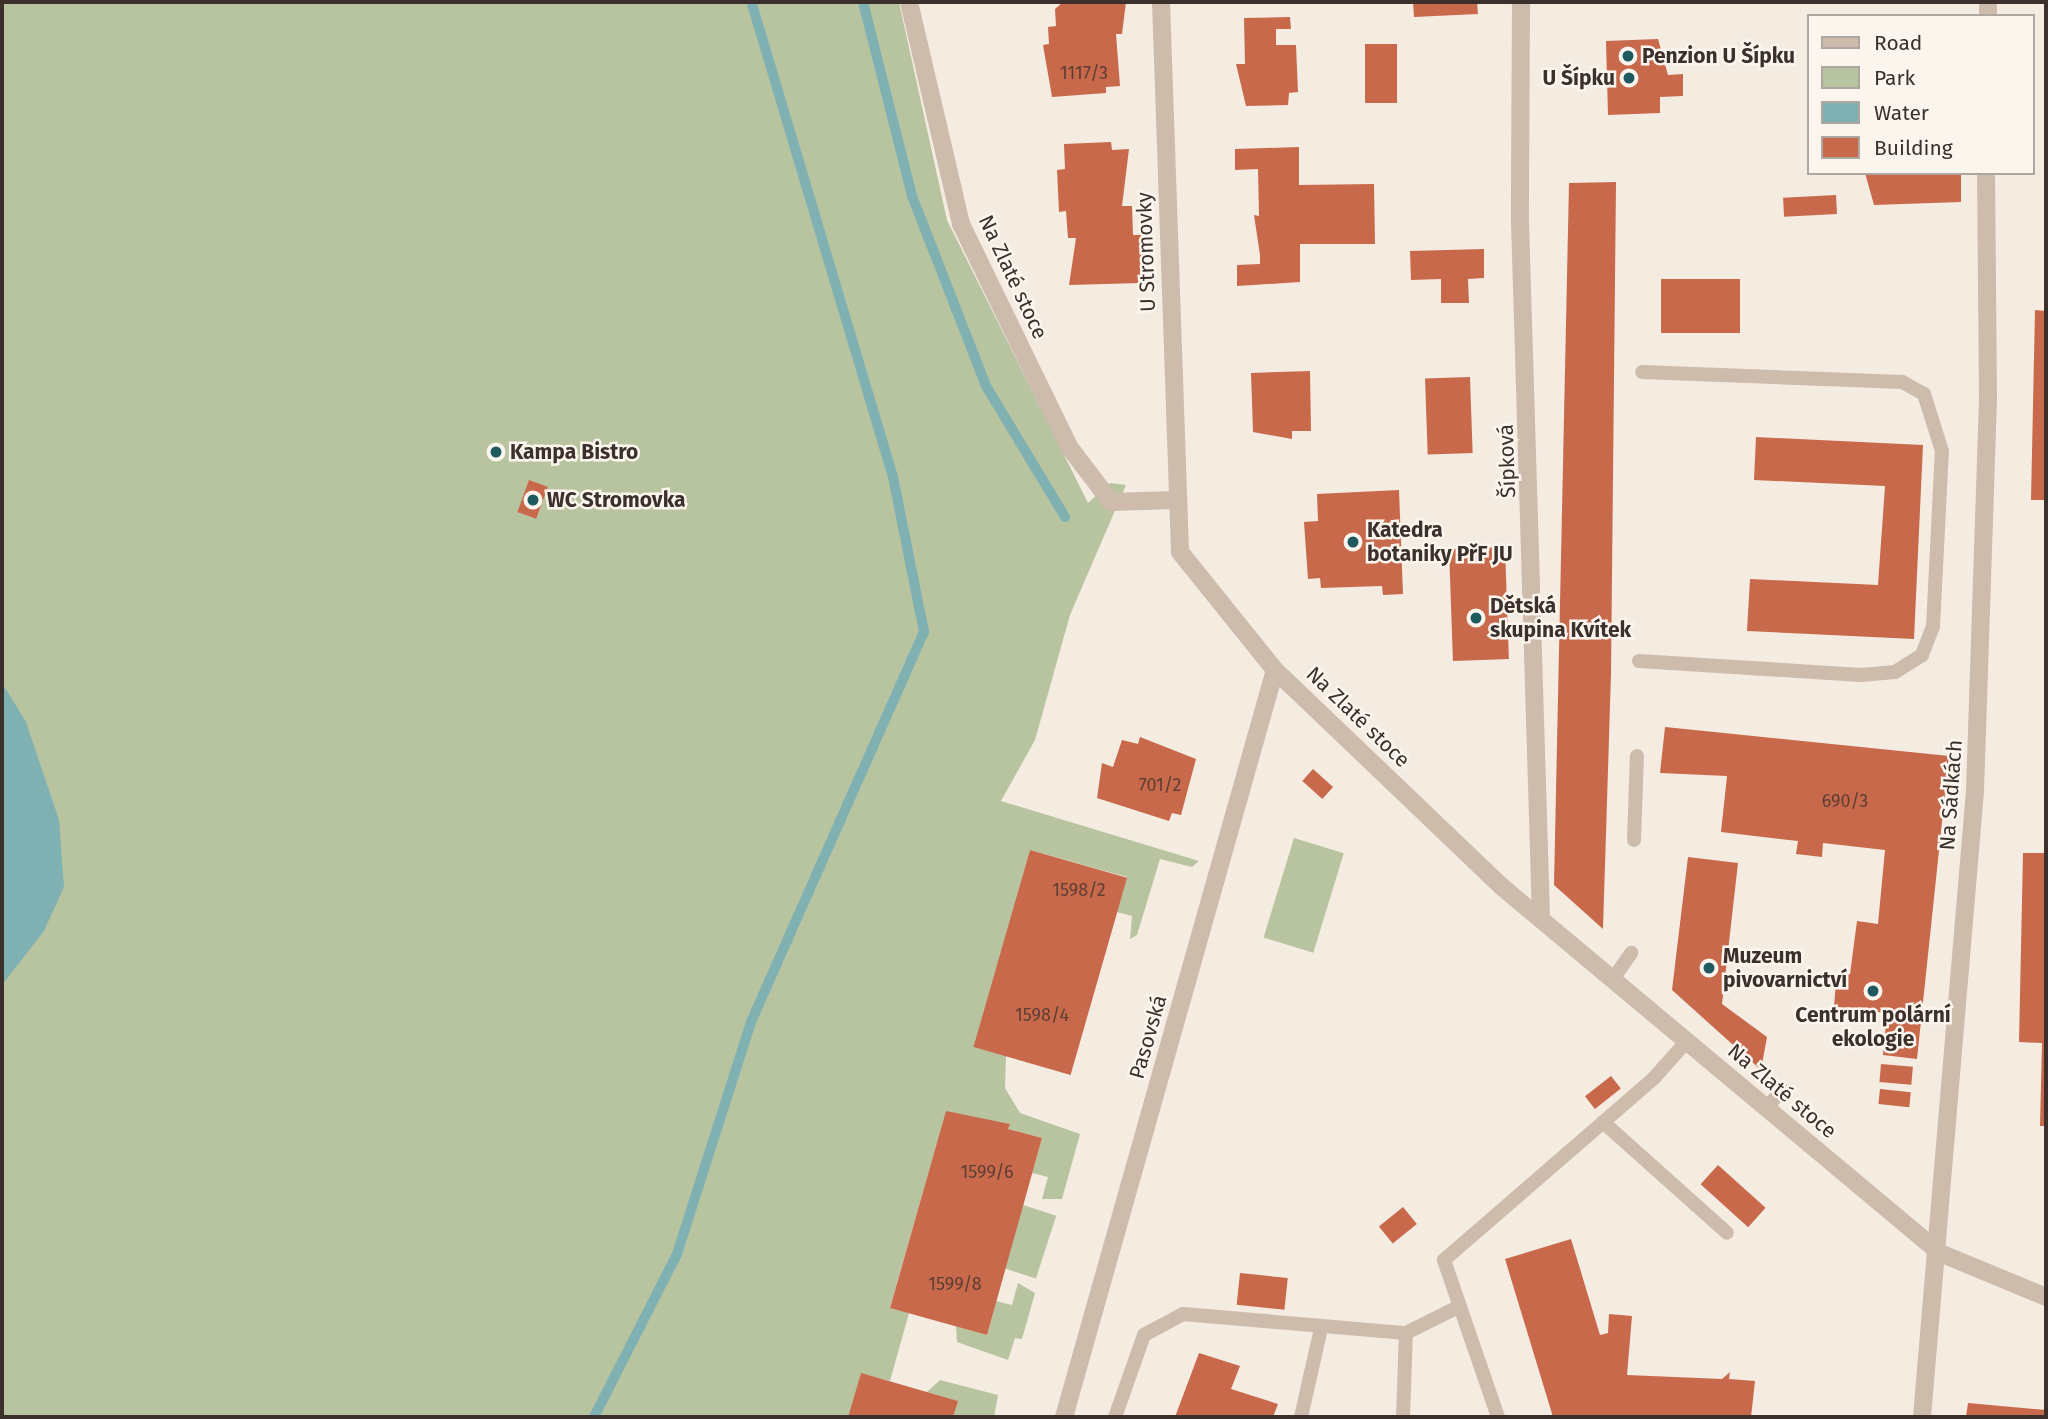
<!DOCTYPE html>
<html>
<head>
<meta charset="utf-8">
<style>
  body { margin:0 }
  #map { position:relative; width:2048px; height:1419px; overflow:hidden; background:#f4ebe1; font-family:"Fira Sans",sans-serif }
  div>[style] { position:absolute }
  .green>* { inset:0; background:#b8c4a0; transform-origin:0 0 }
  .water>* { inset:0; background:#7fb0b2 }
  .stream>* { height:10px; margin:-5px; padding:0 5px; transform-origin:5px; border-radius:5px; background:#7fb0b2 }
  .building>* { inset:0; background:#c8694b; transform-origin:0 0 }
  .service>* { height:14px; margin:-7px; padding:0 7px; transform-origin:7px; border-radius:7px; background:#cdbbac }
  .minor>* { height:18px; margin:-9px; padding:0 9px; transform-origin:9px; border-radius:9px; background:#cdbbac }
  .dots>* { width:19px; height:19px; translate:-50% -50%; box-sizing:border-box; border:4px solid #fbf5ee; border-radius:50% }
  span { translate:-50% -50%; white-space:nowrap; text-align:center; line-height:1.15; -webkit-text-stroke:5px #fbf5ee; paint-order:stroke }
  .number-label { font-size:18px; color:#5e3e33 }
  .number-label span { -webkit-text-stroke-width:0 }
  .poi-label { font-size:21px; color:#3b302b; font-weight:700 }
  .left { translate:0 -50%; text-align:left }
  .right { translate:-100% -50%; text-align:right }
  .street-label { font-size:21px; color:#3b302b }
  .frame { position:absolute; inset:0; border:4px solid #3b302b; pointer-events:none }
  .legend { position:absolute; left:1807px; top:14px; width:228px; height:161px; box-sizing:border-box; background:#fbf5ee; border:2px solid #aea6a0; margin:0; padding:9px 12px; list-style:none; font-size:21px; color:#3b302b }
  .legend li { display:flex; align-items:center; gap:14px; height:35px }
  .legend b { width:35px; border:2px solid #aea6a0 }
</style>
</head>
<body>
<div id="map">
  <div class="green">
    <div style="clip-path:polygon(2px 2px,899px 2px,947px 220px,1088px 503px,1110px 483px,1126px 485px,1070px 615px,1035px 740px,1001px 801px,1199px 861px,1192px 867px,1160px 859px,1137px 935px,1130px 939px,1132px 916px,1117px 912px,1127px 877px,1030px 850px,975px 1047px,1006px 1056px,1005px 1088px,1020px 1113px,1080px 1134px,1062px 1199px,1042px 1199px,1048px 1177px,1032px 1173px,1042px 1138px,1008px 1129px,1009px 1124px,946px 1112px,890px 1307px,909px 1313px,890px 1381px,861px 1374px,848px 1417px,2px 1417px)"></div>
    <div style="left:1294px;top:838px;width:52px;height:104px;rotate:17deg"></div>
    <div style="left:1023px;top:1205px;width:35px;height:66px;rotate:18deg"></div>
    <div style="clip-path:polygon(1018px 1283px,1035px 1293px,1022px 1339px,1015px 1338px,1008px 1360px,957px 1342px,956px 1326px,987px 1335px,996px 1301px,1012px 1305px)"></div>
    <div style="clip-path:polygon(940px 1380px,998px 1395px,994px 1417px,953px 1417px,957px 1401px,927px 1392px)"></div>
  </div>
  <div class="water">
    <div style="clip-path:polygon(2px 683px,26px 722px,59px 820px,64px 887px,44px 931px,2px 985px)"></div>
  </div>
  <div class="stream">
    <div style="left:863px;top:2px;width:200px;rotate:75.8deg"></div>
    <div style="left:912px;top:196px;width:204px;rotate:68.7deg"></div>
    <div style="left:986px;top:386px;width:153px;rotate:58.9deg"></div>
    <div style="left:594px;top:1417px;width:183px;rotate:-63deg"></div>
    <div style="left:677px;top:1254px;width:244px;rotate:-72.3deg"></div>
    <div style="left:751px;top:1022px;width:427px;rotate:-66.1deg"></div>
    <div style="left:924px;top:632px;width:158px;rotate:-101.3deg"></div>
    <div style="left:893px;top:477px;width:496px;rotate:-106.6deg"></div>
  </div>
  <div class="building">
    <div style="clip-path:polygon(1063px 2px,1126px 2px,1122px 34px,1116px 34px,1120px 86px,1106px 87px,1106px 93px,1052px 97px,1043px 45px,1049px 44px,1048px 27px,1056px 26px,1055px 9px)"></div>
    <div style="clip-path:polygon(1413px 2px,1477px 2px,1478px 14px,1414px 17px)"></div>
    <div style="clip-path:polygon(1290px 17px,1291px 29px,1276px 29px,1276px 45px,1296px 45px,1298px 92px,1289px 93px,1288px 105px,1246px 106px,1236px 64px,1245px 64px,1244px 18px)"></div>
    <div style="clip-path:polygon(1658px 39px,1668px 75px,1683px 74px,1683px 96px,1660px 97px,1660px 113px,1608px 115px,1606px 41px)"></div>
    <div style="left:1365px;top:44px;width:32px;height:59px"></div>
    <div style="clip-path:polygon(1111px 142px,1112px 150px,1129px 149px,1122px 206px,1132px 206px,1133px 235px,1141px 235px,1141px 283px,1069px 285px,1076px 238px,1068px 238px,1066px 211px,1059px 212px,1057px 170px,1065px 169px,1064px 144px)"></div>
    <div style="clip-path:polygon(1299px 147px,1299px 185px,1374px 184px,1375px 244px,1300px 244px,1300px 282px,1237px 286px,1237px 265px,1260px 264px,1260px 255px,1254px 215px,1259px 216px,1258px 169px,1235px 170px,1235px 149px)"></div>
    <div style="clip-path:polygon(1865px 173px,1961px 173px,1961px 202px,1874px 205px)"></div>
    <div style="clip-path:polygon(1616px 182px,1611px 674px,1603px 929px,1554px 885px,1569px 183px)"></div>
    <div style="left:1836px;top:195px;width:19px;height:53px;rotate:87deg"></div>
    <div style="clip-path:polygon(1484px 249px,1484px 278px,1468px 279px,1469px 303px,1441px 303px,1441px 279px,1411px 280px,1410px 251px)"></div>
    <div style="left:1661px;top:279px;width:79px;height:54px"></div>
    <div style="clip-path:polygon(2035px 310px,2046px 311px,2046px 500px,2031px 500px)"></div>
    <div style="clip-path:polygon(1310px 371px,1311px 431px,1292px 431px,1292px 439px,1253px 432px,1251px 373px)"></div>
    <div style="left:1470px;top:377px;width:76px;height:45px;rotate:88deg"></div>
    <div style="clip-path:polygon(1756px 437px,1923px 445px,1914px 639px,1747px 631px,1750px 579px,1878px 585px,1885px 486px,1754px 480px)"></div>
    <div style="left:529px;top:480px;width:20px;height:34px;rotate:20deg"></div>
    <div style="clip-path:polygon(1399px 490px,1403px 594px,1383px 595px,1382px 586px,1321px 588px,1320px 578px,1308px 579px,1304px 522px,1318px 521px,1317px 494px)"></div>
    <div style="left:1505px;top:547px;width:112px;height:56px;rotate:88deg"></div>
    <div style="clip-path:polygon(1665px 727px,1949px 756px,1917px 1059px,1883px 1055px,1887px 1013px,1834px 1007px,1836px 981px,1850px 974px,1857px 921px,1878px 924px,1885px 850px,1823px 843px,1822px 857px,1796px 854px,1798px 841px,1721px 832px,1727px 776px,1660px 773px)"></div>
    <div style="clip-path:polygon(1140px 737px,1196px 759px,1181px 815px,1172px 813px,1169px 821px,1097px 798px,1102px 763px,1113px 767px,1122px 740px,1138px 744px)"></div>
    <div style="left:1313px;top:769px;width:27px;height:16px;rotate:42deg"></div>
    <div style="left:1030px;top:850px;width:101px;height:205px;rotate:16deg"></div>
    <div style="clip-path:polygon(2023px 853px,2046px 853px,2046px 1126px,2040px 1126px,2042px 1043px,2019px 1042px)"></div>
    <div style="clip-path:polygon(1688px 857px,1738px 863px,1722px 1004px,1767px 1037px,1761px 1070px,1672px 990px)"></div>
    <div style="left:1881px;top:1064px;width:32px;height:18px;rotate:5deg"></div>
    <div style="left:1611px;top:1076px;width:16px;height:33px;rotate:52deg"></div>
    <div style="left:1880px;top:1089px;width:31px;height:15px;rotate:6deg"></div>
    <div style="clip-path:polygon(946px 1111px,1010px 1124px,1008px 1129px,1042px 1138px,987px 1335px,890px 1308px)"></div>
    <div style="left:1718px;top:1165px;width:64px;height:26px;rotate:42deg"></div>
    <div style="left:1403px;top:1207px;width:22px;height:31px;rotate:51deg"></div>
    <div style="clip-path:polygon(1571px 1239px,1600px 1335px,1608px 1333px,1609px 1314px,1632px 1316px,1627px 1375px,1722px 1379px,1730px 1372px,1729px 1379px,1755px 1381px,1751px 1417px,1553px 1417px,1505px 1259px)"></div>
    <div style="left:1240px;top:1273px;width:48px;height:32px;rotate:6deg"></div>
    <div style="clip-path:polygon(1199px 1353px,1240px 1366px,1231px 1389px,1278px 1404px,1273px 1417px,1175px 1417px)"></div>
    <div style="clip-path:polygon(861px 1373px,958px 1401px,953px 1417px,848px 1417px)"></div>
    <div style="clip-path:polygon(1968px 1403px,2046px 1410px,2046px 1417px,1966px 1417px)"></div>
  </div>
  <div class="service">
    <div style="left:1639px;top:661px;width:222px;rotate:3.6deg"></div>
    <div style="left:1861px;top:675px;width:34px;rotate:-5deg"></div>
    <div style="left:1895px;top:672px;width:32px;rotate:-32deg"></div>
    <div style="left:1922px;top:655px;width:30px;rotate:-69deg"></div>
    <div style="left:1933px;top:627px;width:176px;rotate:-87.1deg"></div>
    <div style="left:1942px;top:451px;width:60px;rotate:-107.5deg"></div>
    <div style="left:1924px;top:394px;width:25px;rotate:-151deg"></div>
    <div style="left:1902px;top:382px;width:260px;rotate:-177.8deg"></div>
    <div style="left:1634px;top:840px;width:84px;rotate:-88deg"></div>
    <div style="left:1613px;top:979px;width:32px;rotate:-55deg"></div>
    <div style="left:1767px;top:1108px;width:24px;rotate:-52deg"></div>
    <div style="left:1603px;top:1122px;width:166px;rotate:41.8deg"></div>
    <div style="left:1115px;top:1417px;width:87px;rotate:-70.5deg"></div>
    <div style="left:1144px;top:1335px;width:44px;rotate:-28.3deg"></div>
    <div style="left:1183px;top:1314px;width:224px;rotate:4.9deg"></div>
    <div style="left:1301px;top:1417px;width:91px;rotate:-77.3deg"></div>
    <div style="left:1403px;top:1417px;width:84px;rotate:-88deg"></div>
    <div style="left:1406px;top:1333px;width:60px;rotate:-26.6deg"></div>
    <div style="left:1498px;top:1417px;width:166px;rotate:-109deg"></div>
    <div style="left:1444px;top:1260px;width:278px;rotate:-40.9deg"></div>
    <div style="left:1654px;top:1078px;width:50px;rotate:-48.3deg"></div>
  </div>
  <div class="minor">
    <div style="left:909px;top:2px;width:228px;rotate:76.8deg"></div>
    <div style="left:961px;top:224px;width:249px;rotate:64.1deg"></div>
    <div style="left:1070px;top:448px;width:68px;rotate:52.8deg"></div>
    <div style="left:1111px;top:502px;width:66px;rotate:-1.7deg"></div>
    <div style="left:1161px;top:2px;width:550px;rotate:88.02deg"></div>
    <div style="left:1180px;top:552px;width:151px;rotate:51.2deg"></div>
    <div style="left:1275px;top:670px;width:313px;rotate:43.7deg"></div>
    <div style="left:1501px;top:886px;width:572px;rotate:39.9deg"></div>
    <div style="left:1940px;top:1253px;width:115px;rotate:22.5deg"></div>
    <div style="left:1521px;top:2px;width:220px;rotate:90.3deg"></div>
    <div style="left:1520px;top:222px;width:697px;rotate:88.27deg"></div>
    <div style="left:1988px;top:2px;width:14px;rotate:90deg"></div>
    <div style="left:1064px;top:1417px;width:776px;rotate:-74.23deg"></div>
    <div style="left:1922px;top:1417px;width:628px;rotate:-85.16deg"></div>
    <div style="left:1975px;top:791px;width:392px;rotate:-88.1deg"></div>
    <div style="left:1988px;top:399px;width:226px;rotate:-90.5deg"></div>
  </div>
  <div class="dots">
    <div style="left:1628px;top:56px;background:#1f5a5e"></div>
    <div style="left:1629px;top:78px;background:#1f5a5e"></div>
    <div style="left:496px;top:452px;background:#1f5a5e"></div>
    <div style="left:533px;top:500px;background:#1f5a5e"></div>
    <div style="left:1353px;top:542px;background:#1f5a5e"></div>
    <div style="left:1476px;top:618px;background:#1f5a5e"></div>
    <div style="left:1709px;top:968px;background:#1f5a5e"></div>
    <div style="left:1873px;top:991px;background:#1f5a5e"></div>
  </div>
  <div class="number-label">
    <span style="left:1084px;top:73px">1117/3</span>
    <span style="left:1160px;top:785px">701/2</span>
    <span style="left:1845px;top:801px">690/3</span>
    <span style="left:1079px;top:890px">1598/2</span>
    <span style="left:1042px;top:1015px">1598/4</span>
    <span style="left:987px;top:1172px">1599/6</span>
    <span style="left:955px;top:1284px">1599/8</span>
  </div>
  <div class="poi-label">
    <span class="left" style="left:1642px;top:56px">Penzion U Šípku</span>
    <span class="right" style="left:1615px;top:78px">U Šípku</span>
    <span class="left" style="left:510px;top:452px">Kampa Bistro</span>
    <span class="left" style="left:547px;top:500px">WC Stromovka</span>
    <span class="left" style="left:1367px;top:542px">Katedra<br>botaniky PřF JU</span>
    <span class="left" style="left:1490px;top:618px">Dětská<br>skupina Kvítek</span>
    <span class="left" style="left:1723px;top:968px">Muzeum<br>pivovarnictví</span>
    <span style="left:1873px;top:1027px">Centrum polární<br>ekologie</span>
  </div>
  <div class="street-label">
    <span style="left:1146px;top:252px;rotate:-92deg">U Stromovky</span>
    <span style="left:1013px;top:277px;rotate:65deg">Na Zlaté stoce</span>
    <span style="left:1507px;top:461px;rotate:-92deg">Šípková</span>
    <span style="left:1358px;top:717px;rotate:44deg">Na Zlaté stoce</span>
    <span style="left:1951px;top:795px;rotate:-86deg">Na Sádkách</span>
    <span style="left:1148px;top:1037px;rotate:-74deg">Pasovská</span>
    <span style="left:1782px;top:1091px;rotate:40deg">Na Zlaté stoce</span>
  </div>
  <div class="frame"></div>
  <ul class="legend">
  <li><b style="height:9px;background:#cdbbac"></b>Road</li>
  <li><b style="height:19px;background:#b8c4a0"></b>Park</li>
  <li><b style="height:19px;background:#7fb0b2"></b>Water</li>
  <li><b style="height:19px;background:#c8694b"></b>Building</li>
  </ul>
</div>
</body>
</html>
